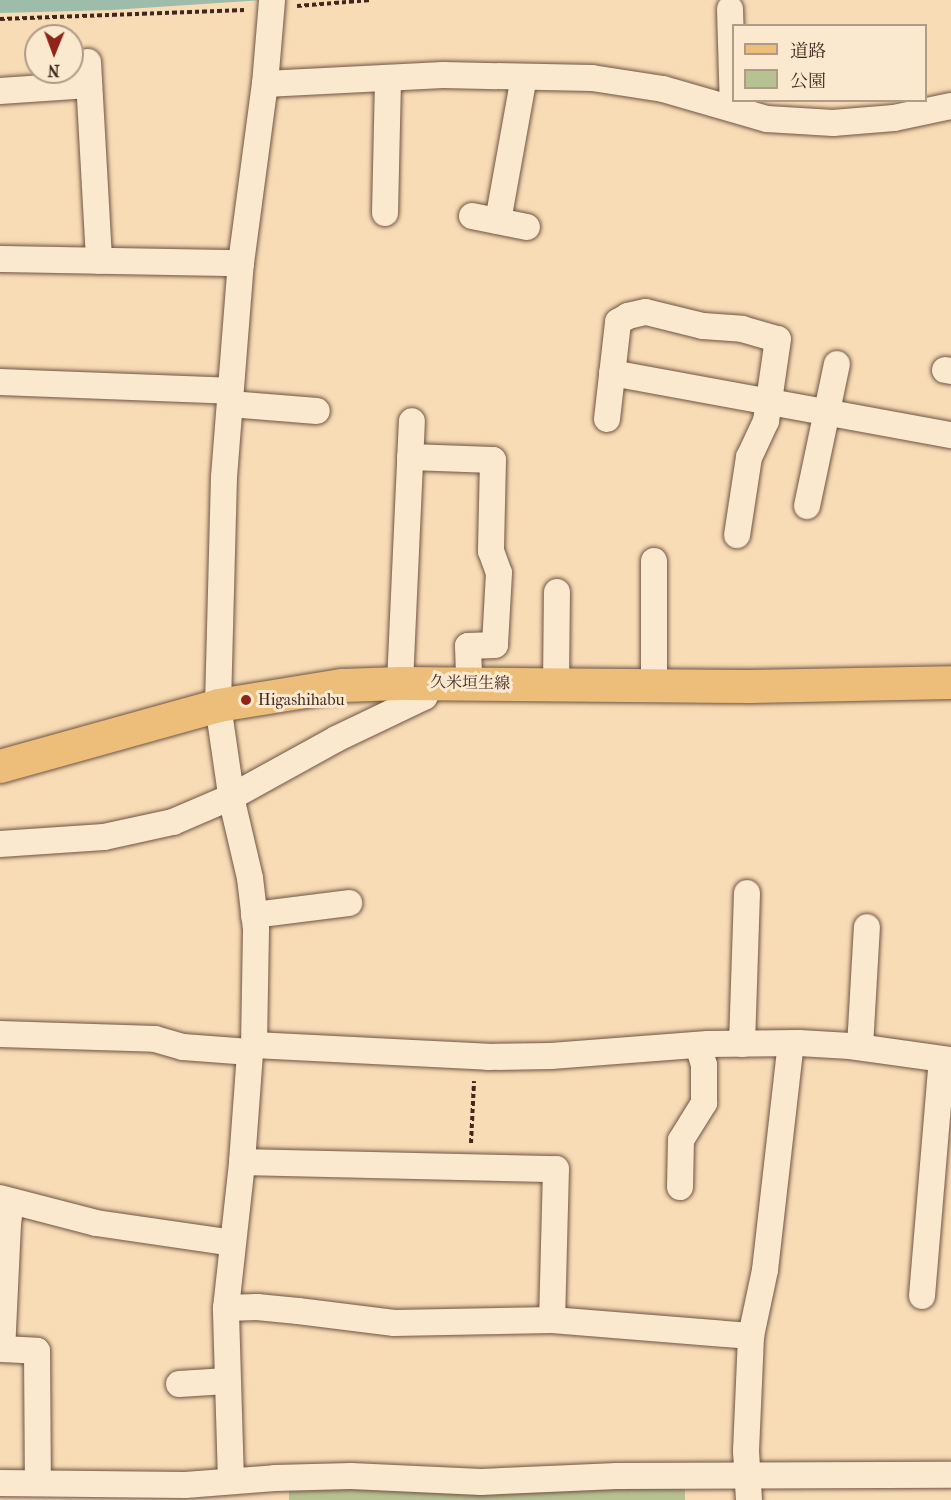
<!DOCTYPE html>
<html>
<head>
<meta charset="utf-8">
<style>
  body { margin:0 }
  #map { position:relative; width:951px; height:1500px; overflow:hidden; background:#f8dcb5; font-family:"IM FELL French Canon","Noto Serif JP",serif }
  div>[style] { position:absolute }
  .green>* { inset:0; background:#b7c292 }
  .water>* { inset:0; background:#9ebcaa }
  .path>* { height:4px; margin-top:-2px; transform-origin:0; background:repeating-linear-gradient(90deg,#41271e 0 4.5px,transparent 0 7.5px) }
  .roads { filter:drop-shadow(0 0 2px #6f5444) drop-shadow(0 0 2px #6f5444) }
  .minor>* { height:26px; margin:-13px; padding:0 13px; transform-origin:13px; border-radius:13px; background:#fae8cf }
  .major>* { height:33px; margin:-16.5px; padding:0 16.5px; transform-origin:16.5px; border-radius:16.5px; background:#ecbe7a }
  .dots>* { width:16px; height:16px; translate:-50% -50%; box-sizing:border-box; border:3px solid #fae8cf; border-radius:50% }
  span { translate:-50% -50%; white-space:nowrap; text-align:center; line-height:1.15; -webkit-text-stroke:6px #fae8cf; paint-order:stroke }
  .street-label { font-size:16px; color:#41271e }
  .poi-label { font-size:16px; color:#41271e }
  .left { translate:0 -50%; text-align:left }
  .legend { position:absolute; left:732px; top:24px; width:195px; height:78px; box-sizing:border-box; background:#fae8cf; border:2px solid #b09b88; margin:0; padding:8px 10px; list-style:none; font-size:18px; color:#41271e }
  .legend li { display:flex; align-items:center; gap:12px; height:30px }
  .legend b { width:30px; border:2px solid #b09b88 }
  .north { position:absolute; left:24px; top:24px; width:60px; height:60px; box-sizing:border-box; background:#fae8cf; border:2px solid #b09b88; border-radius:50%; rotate:181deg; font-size:16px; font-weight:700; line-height:24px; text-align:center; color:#41271e }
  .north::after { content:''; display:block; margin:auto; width:21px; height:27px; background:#8f2418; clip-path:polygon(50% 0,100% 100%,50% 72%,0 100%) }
</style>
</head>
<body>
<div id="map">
  <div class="green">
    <div style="clip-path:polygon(685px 1481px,685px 1500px,289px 1500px,289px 1488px)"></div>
  </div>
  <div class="water">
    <div style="clip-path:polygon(0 0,262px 0,112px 10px,0 13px)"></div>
  </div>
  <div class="path">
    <div style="left:297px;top:6px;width:74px;rotate:-4.6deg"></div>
    <div style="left:0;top:19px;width:245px;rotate:-2.1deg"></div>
    <div style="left:471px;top:1143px;width:62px;rotate:-87.2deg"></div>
  </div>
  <div class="roads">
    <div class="minor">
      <div style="left:730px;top:9px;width:99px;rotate:88.3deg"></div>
      <div style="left:88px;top:62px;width:199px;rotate:86.8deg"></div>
      <div style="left:265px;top:84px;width:178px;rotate:-2.9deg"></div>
      <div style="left:443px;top:75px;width:149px;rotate:1.2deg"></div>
      <div style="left:592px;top:78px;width:72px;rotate:8.8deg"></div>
      <div style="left:663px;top:89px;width:108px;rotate:16.1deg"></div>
      <div style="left:767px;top:119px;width:66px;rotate:3.5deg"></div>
      <div style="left:833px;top:123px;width:61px;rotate:-4.7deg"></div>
      <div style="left:894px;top:118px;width:58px;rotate:-11.9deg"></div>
      <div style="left:0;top:91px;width:89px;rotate:-3.9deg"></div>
      <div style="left:385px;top:213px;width:135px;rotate:-88.7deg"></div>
      <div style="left:472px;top:216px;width:56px;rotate:11.3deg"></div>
      <div style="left:498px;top:221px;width:146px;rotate:-79.8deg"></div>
      <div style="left:0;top:259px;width:241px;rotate:1deg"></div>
      <div style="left:945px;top:370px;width:6px;rotate:9deg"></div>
      <div style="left:612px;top:373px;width:345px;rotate:10.4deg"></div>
      <div style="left:0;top:382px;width:230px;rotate:2.2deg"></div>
      <div style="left:230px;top:404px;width:87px;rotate:4.6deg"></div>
      <div style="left:607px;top:419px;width:98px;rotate:-83.5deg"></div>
      <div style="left:618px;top:322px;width:12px;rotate:-31deg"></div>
      <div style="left:628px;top:316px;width:18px;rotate:-13deg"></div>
      <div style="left:646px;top:312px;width:59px;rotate:13.8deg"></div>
      <div style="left:703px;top:326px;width:39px;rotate:4deg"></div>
      <div style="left:742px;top:329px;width:37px;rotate:16deg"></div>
      <div style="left:778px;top:339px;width:83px;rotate:98.3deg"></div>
      <div style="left:766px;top:421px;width:40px;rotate:115deg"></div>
      <div style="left:749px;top:457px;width:79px;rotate:98.7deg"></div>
      <div style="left:410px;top:457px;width:83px;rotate:2.1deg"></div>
      <div style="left:493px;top:460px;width:91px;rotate:91.3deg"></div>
      <div style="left:491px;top:551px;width:23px;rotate:70deg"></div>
      <div style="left:499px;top:573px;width:72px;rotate:93.2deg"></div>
      <div style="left:495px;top:645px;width:27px;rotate:178deg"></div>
      <div style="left:468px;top:646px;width:37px;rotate:88deg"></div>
      <div style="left:807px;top:506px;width:145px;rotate:-78.1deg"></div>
      <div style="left:654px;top:561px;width:125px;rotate:90deg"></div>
      <div style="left:400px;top:683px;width:262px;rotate:-87.4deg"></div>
      <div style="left:556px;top:684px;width:92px;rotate:-89.4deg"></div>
      <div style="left:0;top:844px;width:104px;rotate:-3.9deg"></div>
      <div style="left:104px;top:837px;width:71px;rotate:-12.3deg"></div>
      <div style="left:173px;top:822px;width:63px;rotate:-23.3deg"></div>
      <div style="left:231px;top:797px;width:120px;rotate:-28.9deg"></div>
      <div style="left:336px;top:739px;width:98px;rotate:-25.5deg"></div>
      <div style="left:424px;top:697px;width:17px;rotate:-57deg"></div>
      <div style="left:254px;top:915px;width:96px;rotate:-7.2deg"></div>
      <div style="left:0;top:1034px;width:155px;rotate:1.8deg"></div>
      <div style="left:155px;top:1039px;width:29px;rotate:16deg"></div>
      <div style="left:183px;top:1047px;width:67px;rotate:4.3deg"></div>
      <div style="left:742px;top:1044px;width:151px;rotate:-88.1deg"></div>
      <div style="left:254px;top:1045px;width:234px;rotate:2.9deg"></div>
      <div style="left:488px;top:1057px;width:63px;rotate:-0.9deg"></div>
      <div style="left:551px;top:1056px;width:157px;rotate:-4.4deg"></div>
      <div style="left:708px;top:1044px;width:91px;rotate:-0.6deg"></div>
      <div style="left:799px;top:1043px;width:51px;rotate:3.4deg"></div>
      <div style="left:850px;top:1046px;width:102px;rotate:7.9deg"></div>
      <div style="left:860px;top:1047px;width:120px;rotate:-86.7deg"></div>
      <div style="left:242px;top:1162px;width:314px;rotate:1.3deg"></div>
      <div style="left:556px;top:1169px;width:151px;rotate:91.5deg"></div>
      <div style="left:680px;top:1187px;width:47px;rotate:-88.8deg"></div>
      <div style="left:681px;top:1140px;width:44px;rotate:-58.1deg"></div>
      <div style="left:704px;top:1103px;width:38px;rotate:-90deg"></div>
      <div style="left:704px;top:1065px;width:21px;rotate:-107deg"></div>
      <div style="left:0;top:1198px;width:99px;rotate:14.6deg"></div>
      <div style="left:96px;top:1223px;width:138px;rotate:8.3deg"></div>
      <div style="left:11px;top:1202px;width:22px;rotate:98deg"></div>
      <div style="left:8px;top:1224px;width:125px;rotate:92.7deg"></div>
      <div style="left:2px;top:1349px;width:35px;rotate:3deg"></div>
      <div style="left:37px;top:1351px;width:131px;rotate:89.6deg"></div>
      <div style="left:922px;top:1296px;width:237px;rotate:-85.2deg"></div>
      <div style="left:226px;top:1308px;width:31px;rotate:-2deg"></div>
      <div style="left:257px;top:1307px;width:41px;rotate:5.6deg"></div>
      <div style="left:298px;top:1311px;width:97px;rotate:7.1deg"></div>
      <div style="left:394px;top:1323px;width:158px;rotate:-1.1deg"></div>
      <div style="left:552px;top:1320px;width:200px;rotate:4.6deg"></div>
      <div style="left:179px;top:1384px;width:48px;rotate:-3.6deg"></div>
      <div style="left:231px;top:1481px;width:173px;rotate:-91.7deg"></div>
      <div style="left:226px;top:1308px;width:147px;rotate:-83.7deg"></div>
      <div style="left:242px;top:1162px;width:110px;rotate:-85.8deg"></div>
      <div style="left:250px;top:1052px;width:8px;rotate:-60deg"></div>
      <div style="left:254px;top:1045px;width:116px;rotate:-89deg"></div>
      <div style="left:256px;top:929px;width:51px;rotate:-96.7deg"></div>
      <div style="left:250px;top:878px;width:79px;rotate:-103.2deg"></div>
      <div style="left:232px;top:801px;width:97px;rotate:-98.3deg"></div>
      <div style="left:218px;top:705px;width:228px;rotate:-88.5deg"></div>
      <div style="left:224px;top:477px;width:215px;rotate:-85.5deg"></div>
      <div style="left:241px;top:263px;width:181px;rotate:-82.4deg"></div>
      <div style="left:265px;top:84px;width:84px;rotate:-85.2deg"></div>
      <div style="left:0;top:1483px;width:185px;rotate:0.6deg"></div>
      <div style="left:185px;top:1485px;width:90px;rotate:-4.4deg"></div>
      <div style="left:275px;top:1478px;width:76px;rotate:-1.5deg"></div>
      <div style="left:351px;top:1476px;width:130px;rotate:2.6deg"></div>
      <div style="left:481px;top:1482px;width:136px;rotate:-2.5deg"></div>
      <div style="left:617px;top:1476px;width:334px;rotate:-0.2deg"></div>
      <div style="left:749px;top:1500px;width:49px;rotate:-93.5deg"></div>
      <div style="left:746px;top:1451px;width:115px;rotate:-87.5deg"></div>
      <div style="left:751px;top:1336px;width:67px;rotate:-78deg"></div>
      <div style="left:765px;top:1270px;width:228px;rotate:-83.5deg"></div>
    </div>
    <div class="major">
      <div style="left:0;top:766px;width:226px;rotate:-15.6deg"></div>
      <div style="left:218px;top:705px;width:126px;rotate:-9.2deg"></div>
      <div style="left:342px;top:685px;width:58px;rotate:-2deg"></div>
      <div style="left:400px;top:683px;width:349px;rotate:0.5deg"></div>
      <div style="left:749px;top:686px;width:202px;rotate:-1.1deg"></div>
    </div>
  </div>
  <div class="dots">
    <div style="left:246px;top:700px;background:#8f2418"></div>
  </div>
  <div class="street-label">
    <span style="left:470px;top:683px;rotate:1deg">久米垣生線</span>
  </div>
  <div class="poi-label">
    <span class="left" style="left:258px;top:700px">Higashihabu</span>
  </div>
  <ul class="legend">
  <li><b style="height:8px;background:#ecbe7a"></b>道路</li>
  <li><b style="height:16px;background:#b7c292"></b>公園</li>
  </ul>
  <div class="north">N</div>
</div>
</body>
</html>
